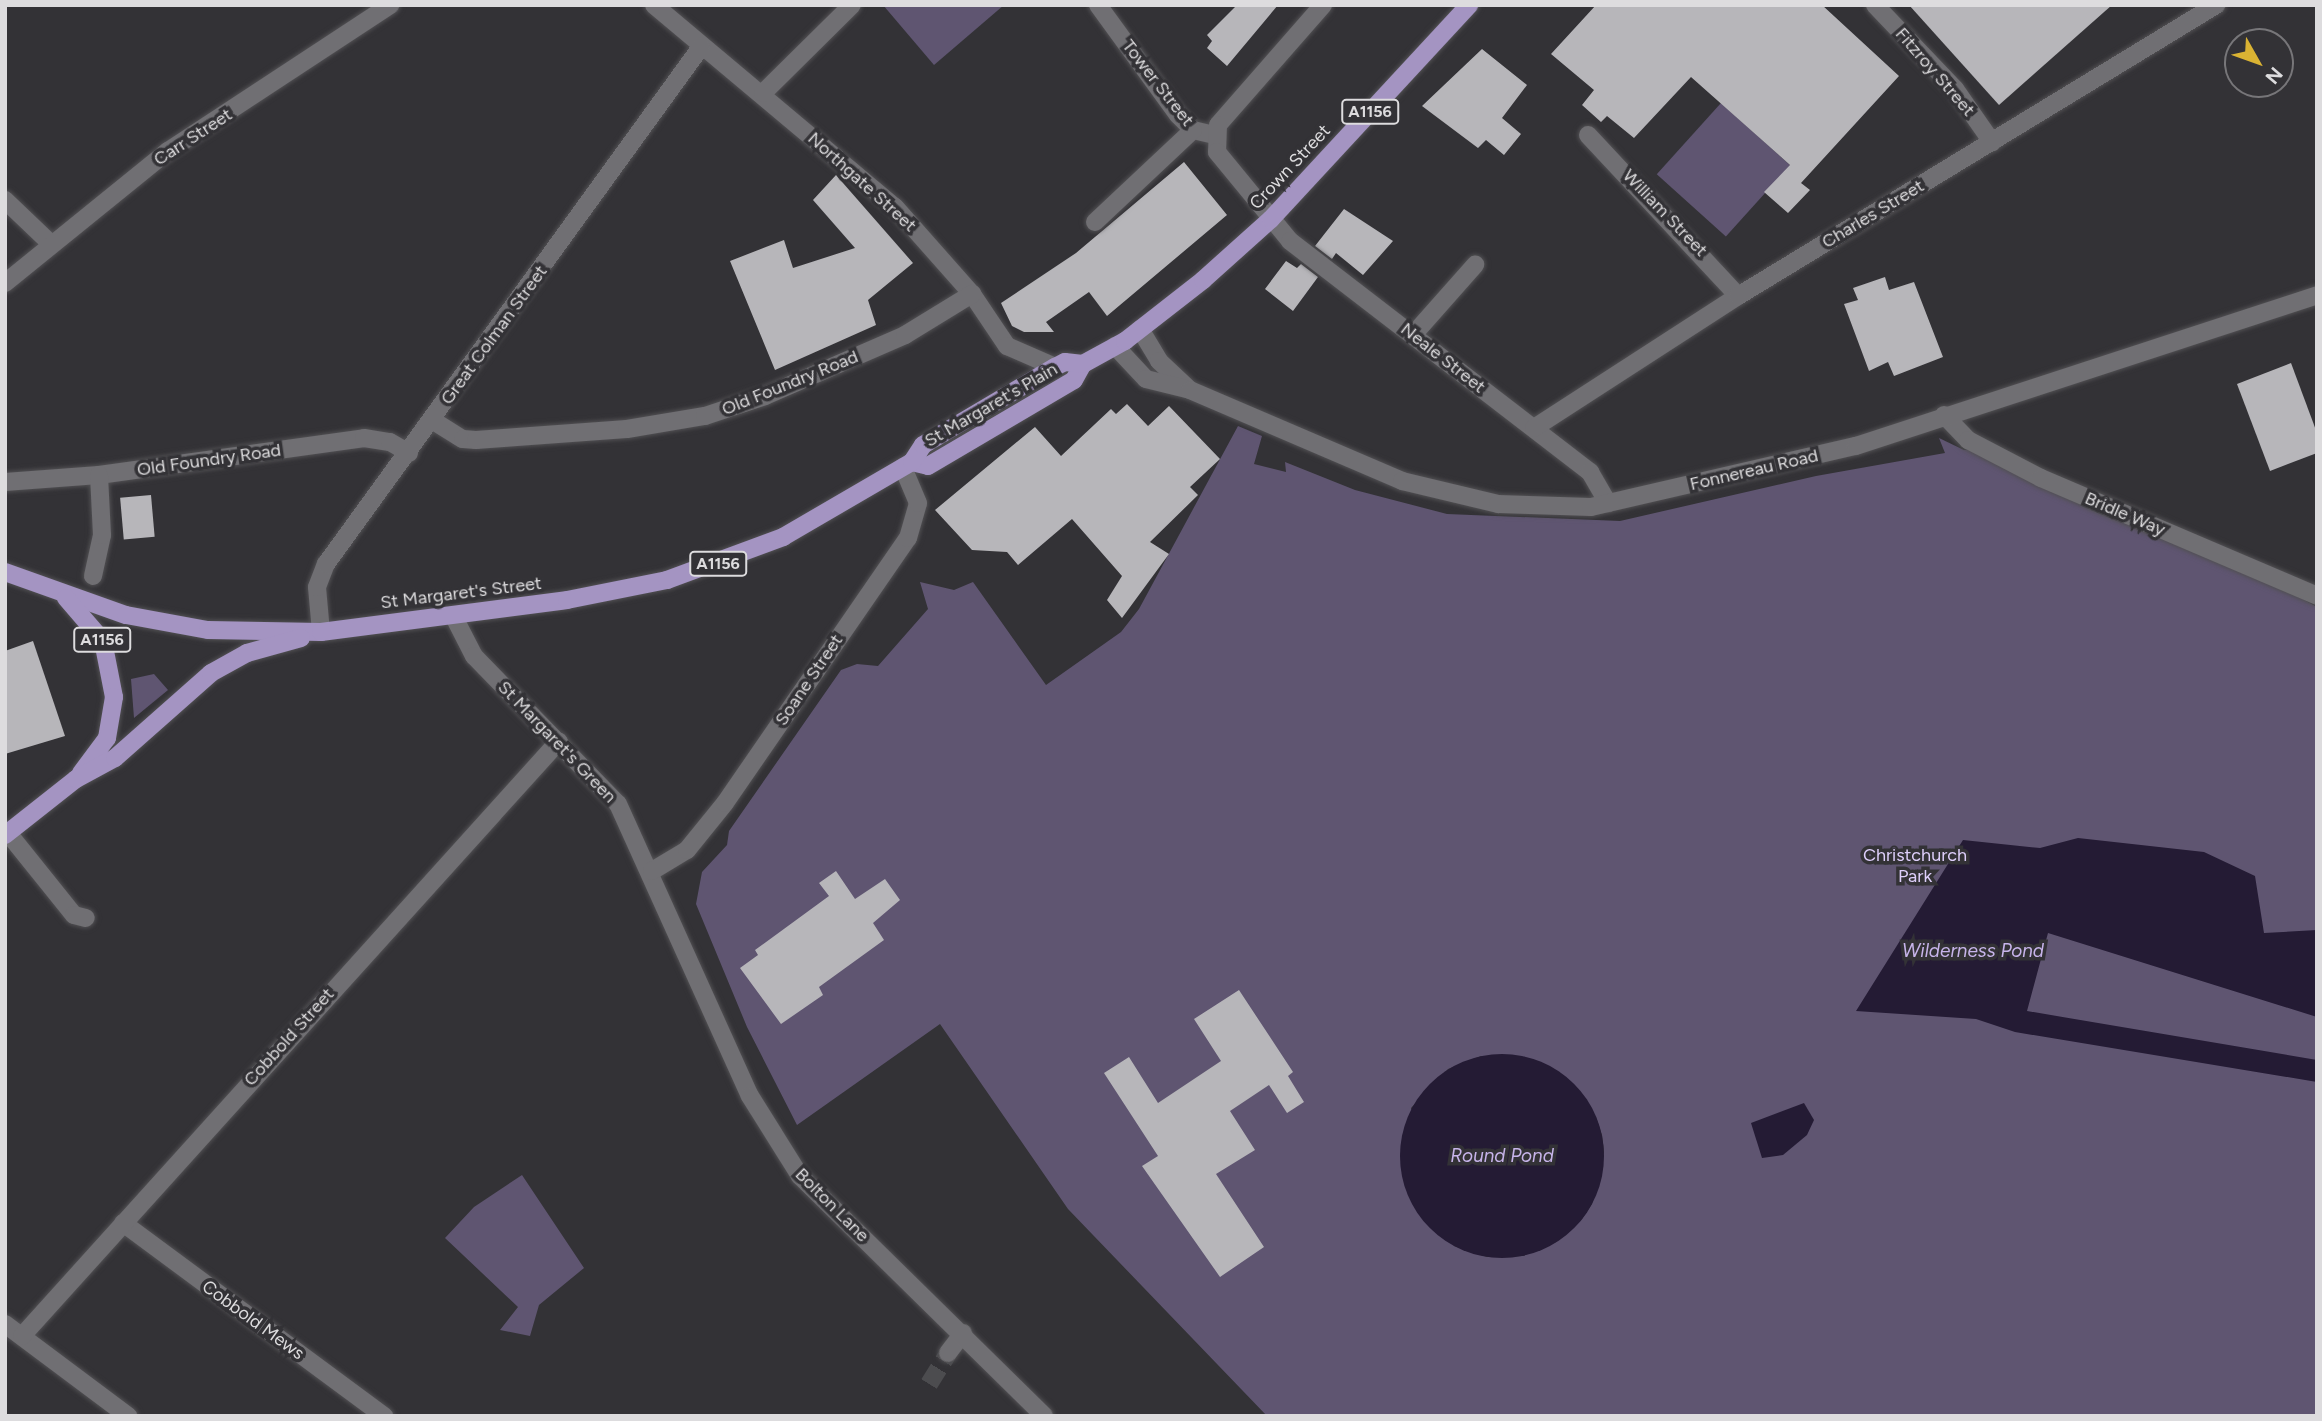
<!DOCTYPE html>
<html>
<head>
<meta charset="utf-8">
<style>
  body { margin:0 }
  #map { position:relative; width:2322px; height:1421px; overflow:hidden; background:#333236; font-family:Figtree,sans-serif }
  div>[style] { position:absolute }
  .green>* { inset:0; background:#5f5571; transform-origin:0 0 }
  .water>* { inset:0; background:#241b34 }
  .round { border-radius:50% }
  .building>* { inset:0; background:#b7b6ba; transform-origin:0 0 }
  .street-tunnel>* { height:18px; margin-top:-9px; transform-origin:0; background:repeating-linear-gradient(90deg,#4c4c4f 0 18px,transparent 0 27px) }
  .roads { filter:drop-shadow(0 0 2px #515053) drop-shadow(0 0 2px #515053) }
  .street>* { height:18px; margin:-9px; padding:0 9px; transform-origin:9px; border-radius:9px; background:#706f73 }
  .secondary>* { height:18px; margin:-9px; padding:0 9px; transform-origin:9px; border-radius:9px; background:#706f73 }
  .primary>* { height:18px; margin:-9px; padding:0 9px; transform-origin:9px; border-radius:9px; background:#a494c2 }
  span { translate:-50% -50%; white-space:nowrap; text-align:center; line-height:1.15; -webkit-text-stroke:7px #333236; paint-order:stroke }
  .shield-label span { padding:2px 5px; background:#333236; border:2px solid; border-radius:5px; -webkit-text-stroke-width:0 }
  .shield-label { font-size:16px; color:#dddcde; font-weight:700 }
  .street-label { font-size:18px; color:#dddcde }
  .park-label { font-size:18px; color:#decffb }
  .water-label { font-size:19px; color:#c7b4ea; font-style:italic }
  .frame { position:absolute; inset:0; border:7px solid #dddcde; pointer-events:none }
  .north { position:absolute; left:2224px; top:28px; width:70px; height:70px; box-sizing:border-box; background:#333236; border:2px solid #777679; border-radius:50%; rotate:130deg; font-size:19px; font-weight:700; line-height:28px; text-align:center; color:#dddcde }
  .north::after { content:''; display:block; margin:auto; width:24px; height:32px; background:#dab333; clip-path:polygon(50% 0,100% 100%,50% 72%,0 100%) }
</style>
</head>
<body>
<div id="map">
  <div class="green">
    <div style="clip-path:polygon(883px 5px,1004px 5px,934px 65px)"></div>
    <div style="left:1721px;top:103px;width:93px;height:96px;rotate:42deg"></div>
    <div style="clip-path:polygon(evenodd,1238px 426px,1262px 436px,1254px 464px,1286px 472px,1285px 462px,1355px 490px,1447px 514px,1620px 521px,1816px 476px,1945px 453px,1939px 438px,1964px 450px,1986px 446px,2185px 535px,2317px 607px,2317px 1416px,1267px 1416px,1068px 1209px,940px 1024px,797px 1125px,747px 1027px,696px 904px,702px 872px,727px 845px,729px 831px,841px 670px,857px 664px,878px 666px,928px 609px,920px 582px,954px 590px,973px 582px,1046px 685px,1121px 632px,1139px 609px,1238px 426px,1481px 1056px,1596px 1117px,1602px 1135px,1604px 1152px,1592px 1204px,1582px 1219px,1556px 1242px,1523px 1256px,1487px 1257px,1454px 1246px,1411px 1108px,1448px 1069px,1481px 1056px)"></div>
    <div style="clip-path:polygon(154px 674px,168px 690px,134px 718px,131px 679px)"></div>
    <div style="clip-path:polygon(522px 1175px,584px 1268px,539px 1305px,530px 1336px,500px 1330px,518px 1307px,445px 1238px,474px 1207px)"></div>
  </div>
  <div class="water">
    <div style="clip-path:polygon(2078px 838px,2204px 852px,2255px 876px,2264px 933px,2317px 930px,2317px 1017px,2048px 933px,2027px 1011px,2317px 1060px,2317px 1082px,2015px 1032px,1976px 1019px,1856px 1011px,1963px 840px,2040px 848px)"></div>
    <div class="round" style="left:1400px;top:1054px;width:204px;height:204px"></div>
    <div style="clip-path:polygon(1804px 1103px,1814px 1120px,1807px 1135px,1783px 1155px,1762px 1158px,1751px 1123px)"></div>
  </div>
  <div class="building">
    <div style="clip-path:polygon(1237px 5px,1278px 5px,1227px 66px,1207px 48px,1212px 41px,1207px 35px)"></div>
    <div style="clip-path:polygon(1596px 5px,1822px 5px,1899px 76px,1801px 183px,1810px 190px,1788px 213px,1764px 192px,1790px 165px,1691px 77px,1634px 138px,1607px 116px,1601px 122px,1582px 105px,1594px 90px,1551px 54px)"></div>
    <div style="clip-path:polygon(1909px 5px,2112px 5px,1999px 105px)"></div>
    <div style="clip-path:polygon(1482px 49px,1527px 85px,1502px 118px,1521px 134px,1504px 155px,1486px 140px,1478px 148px,1422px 106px)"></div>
    <div style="clip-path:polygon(1184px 162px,1227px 215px,1107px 316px,1089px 292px,1046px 322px,1054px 332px,1024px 332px,1012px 326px,1001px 303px,1076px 253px)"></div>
    <div style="clip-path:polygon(836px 175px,913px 263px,868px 300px,876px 325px,775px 370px,730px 261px,784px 240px,793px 268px,855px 248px,813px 200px)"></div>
    <div style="clip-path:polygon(1344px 209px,1393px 241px,1363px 275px,1336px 253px,1332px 259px,1315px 246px)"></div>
    <div style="clip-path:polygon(1286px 261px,1297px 268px,1301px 264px,1318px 277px,1293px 311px,1265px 289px)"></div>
    <div style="clip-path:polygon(1885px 277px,1889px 290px,1914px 282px,1943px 357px,1894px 376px,1888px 362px,1869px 371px,1844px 304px,1858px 300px,1853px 288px)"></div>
    <div style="clip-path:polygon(2291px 363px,2317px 433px,2317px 453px,2270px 471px,2237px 384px)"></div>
    <div style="clip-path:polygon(1127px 404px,1148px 426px,1169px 406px,1220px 459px,1190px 487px,1198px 495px,1150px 542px,1169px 554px,1122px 618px,1107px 600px,1122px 576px,1072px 519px,1018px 565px,1007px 552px,972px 550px,935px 510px,1035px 427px,1061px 456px,1111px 409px,1116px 414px)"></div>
    <div style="left:151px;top:495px;width:42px;height:31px;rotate:85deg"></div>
    <div style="clip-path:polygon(33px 641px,65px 736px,5px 754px,5px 651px)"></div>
    <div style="clip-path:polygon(836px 871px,855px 899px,885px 879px,900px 900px,873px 923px,884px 940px,819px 987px,823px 995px,781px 1024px,740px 968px,758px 955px,755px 950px,829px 896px,819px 883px)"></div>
    <div style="clip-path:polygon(1239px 990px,1293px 1072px,1288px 1076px,1304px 1102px,1287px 1113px,1269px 1085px,1230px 1111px,1255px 1150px,1216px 1174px,1264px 1247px,1220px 1277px,1142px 1166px,1158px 1156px,1104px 1073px,1129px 1057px,1158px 1103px,1221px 1061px,1194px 1019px)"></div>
  </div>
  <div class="street-tunnel">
    <div style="left:929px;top:1384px;width:36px;rotate:-58deg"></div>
  </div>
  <div class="roads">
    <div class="street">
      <div style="left:654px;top:5px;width:314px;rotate:40deg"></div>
      <div style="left:895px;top:207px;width:116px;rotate:48.5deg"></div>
      <div style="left:972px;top:294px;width:63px;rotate:56.1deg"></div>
      <div style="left:1007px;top:346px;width:52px;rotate:23.6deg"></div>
      <div style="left:1098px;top:5px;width:136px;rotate:54deg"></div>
      <div style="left:1178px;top:115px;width:21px;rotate:45deg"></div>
      <div style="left:1193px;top:130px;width:22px;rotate:13deg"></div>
      <div style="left:1323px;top:5px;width:159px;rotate:131.2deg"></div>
      <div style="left:1218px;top:125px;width:27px;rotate:92deg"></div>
      <div style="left:1217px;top:152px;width:115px;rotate:50.6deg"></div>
      <div style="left:1290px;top:241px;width:379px;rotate:37.6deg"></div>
      <div style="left:1590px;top:472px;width:36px;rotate:60deg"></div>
      <div style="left:1875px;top:5px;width:116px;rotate:46.4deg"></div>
      <div style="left:1955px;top:89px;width:65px;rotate:55.1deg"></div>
      <div style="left:763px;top:93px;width:125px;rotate:-44.7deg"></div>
      <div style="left:1588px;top:135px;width:220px;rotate:47deg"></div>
      <div style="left:5px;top:200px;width:62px;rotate:43.7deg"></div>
      <div style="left:1095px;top:222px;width:134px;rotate:-43.2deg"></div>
      <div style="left:5px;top:283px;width:210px;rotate:-39deg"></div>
      <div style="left:168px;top:151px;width:266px;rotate:-33.3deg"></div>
      <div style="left:1413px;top:335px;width:94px;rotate:-48.5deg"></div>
      <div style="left:1944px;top:415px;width:35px;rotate:46deg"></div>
      <div style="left:1968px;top:440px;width:82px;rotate:27.5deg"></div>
      <div style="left:2041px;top:478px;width:300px;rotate:23.1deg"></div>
      <div style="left:432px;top:420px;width:36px;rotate:32deg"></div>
      <div style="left:463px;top:439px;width:13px;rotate:4deg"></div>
      <div style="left:476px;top:440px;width:151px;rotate:-4.2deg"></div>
      <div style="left:627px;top:429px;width:79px;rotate:-9.5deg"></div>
      <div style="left:705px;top:416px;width:63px;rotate:-18.4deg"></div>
      <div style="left:765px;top:396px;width:153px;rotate:-23.5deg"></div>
      <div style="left:905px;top:335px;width:79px;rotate:-31.5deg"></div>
      <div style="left:1534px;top:428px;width:243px;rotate:-32.9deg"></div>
      <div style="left:1738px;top:296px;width:560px;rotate:-31.33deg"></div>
      <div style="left:5px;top:482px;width:94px;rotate:-4.3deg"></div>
      <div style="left:99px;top:475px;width:268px;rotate:-7.9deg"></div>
      <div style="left:364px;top:438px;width:26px;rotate:9deg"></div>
      <div style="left:390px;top:442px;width:22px;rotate:30deg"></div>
      <div style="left:93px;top:576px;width:42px;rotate:-77.6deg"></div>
      <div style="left:102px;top:535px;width:60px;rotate:-92.9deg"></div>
      <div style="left:321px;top:632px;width:45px;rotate:-95.1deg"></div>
      <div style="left:317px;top:587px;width:25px;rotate:-69deg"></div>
      <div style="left:326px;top:564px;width:639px;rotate:-54.05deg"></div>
      <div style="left:8px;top:833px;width:105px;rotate:51.2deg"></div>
      <div style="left:74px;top:915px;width:12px;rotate:14deg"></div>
      <div style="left:123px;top:1223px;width:325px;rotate:36.5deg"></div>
      <div style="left:5px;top:1324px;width:154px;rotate:36.8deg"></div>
      <div style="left:22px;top:1336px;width:801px;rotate:-47.93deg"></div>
      <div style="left:948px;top:1353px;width:25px;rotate:-53deg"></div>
    </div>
    <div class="secondary">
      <div style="left:1140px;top:329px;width:37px;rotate:59deg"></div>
      <div style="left:1159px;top:361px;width:42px;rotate:43.1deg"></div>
      <div style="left:1115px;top:346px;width:45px;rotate:46.8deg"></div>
      <div style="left:1146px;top:379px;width:45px;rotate:14deg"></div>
      <div style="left:1190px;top:390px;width:231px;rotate:23.2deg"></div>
      <div style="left:1402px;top:481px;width:99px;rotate:13.5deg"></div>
      <div style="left:1498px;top:504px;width:93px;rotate:1.8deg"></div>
      <div style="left:1591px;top:507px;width:272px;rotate:-13deg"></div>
      <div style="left:1856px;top:446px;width:485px;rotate:-18.1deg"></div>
      <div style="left:454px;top:617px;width:44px;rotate:62.9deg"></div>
      <div style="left:474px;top:656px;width:206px;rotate:45.8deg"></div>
      <div style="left:618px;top:804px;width:320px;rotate:65.7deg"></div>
      <div style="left:750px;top:1096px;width:94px;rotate:58deg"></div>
      <div style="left:800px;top:1176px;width:342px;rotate:44.5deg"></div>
      <div style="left:652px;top:871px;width:41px;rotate:-31deg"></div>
      <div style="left:687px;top:850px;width:60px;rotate:-51deg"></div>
      <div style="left:725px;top:803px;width:322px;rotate:-55.4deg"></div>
      <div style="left:908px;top:538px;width:36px;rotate:-74deg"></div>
      <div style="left:918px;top:503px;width:39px;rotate:-113deg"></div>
    </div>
    <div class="primary">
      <div style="left:912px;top:462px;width:16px;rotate:14deg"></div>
      <div style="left:928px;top:466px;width:169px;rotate:-30.5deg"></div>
      <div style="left:1074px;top:380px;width:18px;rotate:-61deg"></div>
      <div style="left:1083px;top:364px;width:48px;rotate:-28.7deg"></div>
      <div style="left:1125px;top:341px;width:99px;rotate:-38deg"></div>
      <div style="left:1203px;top:280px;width:91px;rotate:-41.9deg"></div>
      <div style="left:1271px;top:219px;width:292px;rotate:-47.2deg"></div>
      <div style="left:5px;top:572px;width:128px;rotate:19.6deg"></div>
      <div style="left:126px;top:615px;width:83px;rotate:10.4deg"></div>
      <div style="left:208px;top:630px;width:113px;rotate:1deg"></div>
      <div style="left:321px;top:632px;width:248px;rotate:-7.4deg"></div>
      <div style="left:567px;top:600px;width:102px;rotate:-11.3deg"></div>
      <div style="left:667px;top:580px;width:124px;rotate:-20.3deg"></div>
      <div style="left:783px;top:537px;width:149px;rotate:-30.2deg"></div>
      <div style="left:912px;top:462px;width:20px;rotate:-57deg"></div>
      <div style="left:923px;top:445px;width:153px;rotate:-30.6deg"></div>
      <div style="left:1055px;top:367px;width:11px;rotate:-27deg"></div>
      <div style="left:1065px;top:362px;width:18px;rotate:6deg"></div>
      <div style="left:66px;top:598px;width:57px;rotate:49.3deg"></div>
      <div style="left:103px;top:641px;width:57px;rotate:78.9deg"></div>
      <div style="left:114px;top:697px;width:42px;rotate:99.7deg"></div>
      <div style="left:107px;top:738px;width:44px;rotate:126.6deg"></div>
      <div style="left:5px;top:835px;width:90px;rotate:-38.3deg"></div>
      <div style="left:76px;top:779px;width:44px;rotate:-28.3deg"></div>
      <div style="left:115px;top:758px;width:128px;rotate:-41.5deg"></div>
      <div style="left:211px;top:673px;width:41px;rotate:-29.1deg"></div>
      <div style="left:247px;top:653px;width:56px;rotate:-15.5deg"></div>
    </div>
  </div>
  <div class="shield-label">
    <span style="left:1370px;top:112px">A1156</span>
    <span style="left:718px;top:564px">A1156</span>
    <span style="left:102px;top:640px">A1156</span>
  </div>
  <div class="street-label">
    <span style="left:1935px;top:72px;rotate:49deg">Fitzroy Street</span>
    <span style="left:1158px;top:83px;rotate:52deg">Tower Street</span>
    <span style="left:193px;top:137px;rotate:-33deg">Carr Street</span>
    <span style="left:1290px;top:167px;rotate:-47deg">Crown Street</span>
    <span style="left:862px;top:182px;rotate:42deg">Northgate Street</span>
    <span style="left:1665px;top:213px;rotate:46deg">William Street</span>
    <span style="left:1873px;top:214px;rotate:-31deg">Charles Street</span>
    <span style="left:494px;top:335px;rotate:-54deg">Great Colman Street</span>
    <span style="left:1443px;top:358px;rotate:38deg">Neale Street</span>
    <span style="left:790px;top:383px;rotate:-22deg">Old Foundry Road</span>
    <span style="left:991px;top:405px;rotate:-30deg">St Margaret's Plain</span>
    <span style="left:209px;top:460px;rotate:-8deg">Old Foundry Road</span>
    <span style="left:1754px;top:470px;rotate:-13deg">Fonnereau Road</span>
    <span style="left:2125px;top:514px;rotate:23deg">Bridle Way</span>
    <span style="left:461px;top:593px;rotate:-7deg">St Margaret's Street</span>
    <span style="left:809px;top:680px;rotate:-56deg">Soane Street</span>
    <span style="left:557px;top:742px;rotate:46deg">St Margaret's Green</span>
    <span style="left:289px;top:1037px;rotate:-48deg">Cobbold Street</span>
    <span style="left:832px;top:1205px;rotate:45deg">Bolton Lane</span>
    <span style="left:253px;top:1320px;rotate:36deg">Cobbold Mews</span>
  </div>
  <div class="park-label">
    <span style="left:1915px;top:866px">Christchurch<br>Park</span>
  </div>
  <div class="water-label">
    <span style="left:1973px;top:951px">Wilderness Pond</span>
    <span style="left:1502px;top:1156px">Round Pond</span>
  </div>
  <div class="frame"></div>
  <div class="north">N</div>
</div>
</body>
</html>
